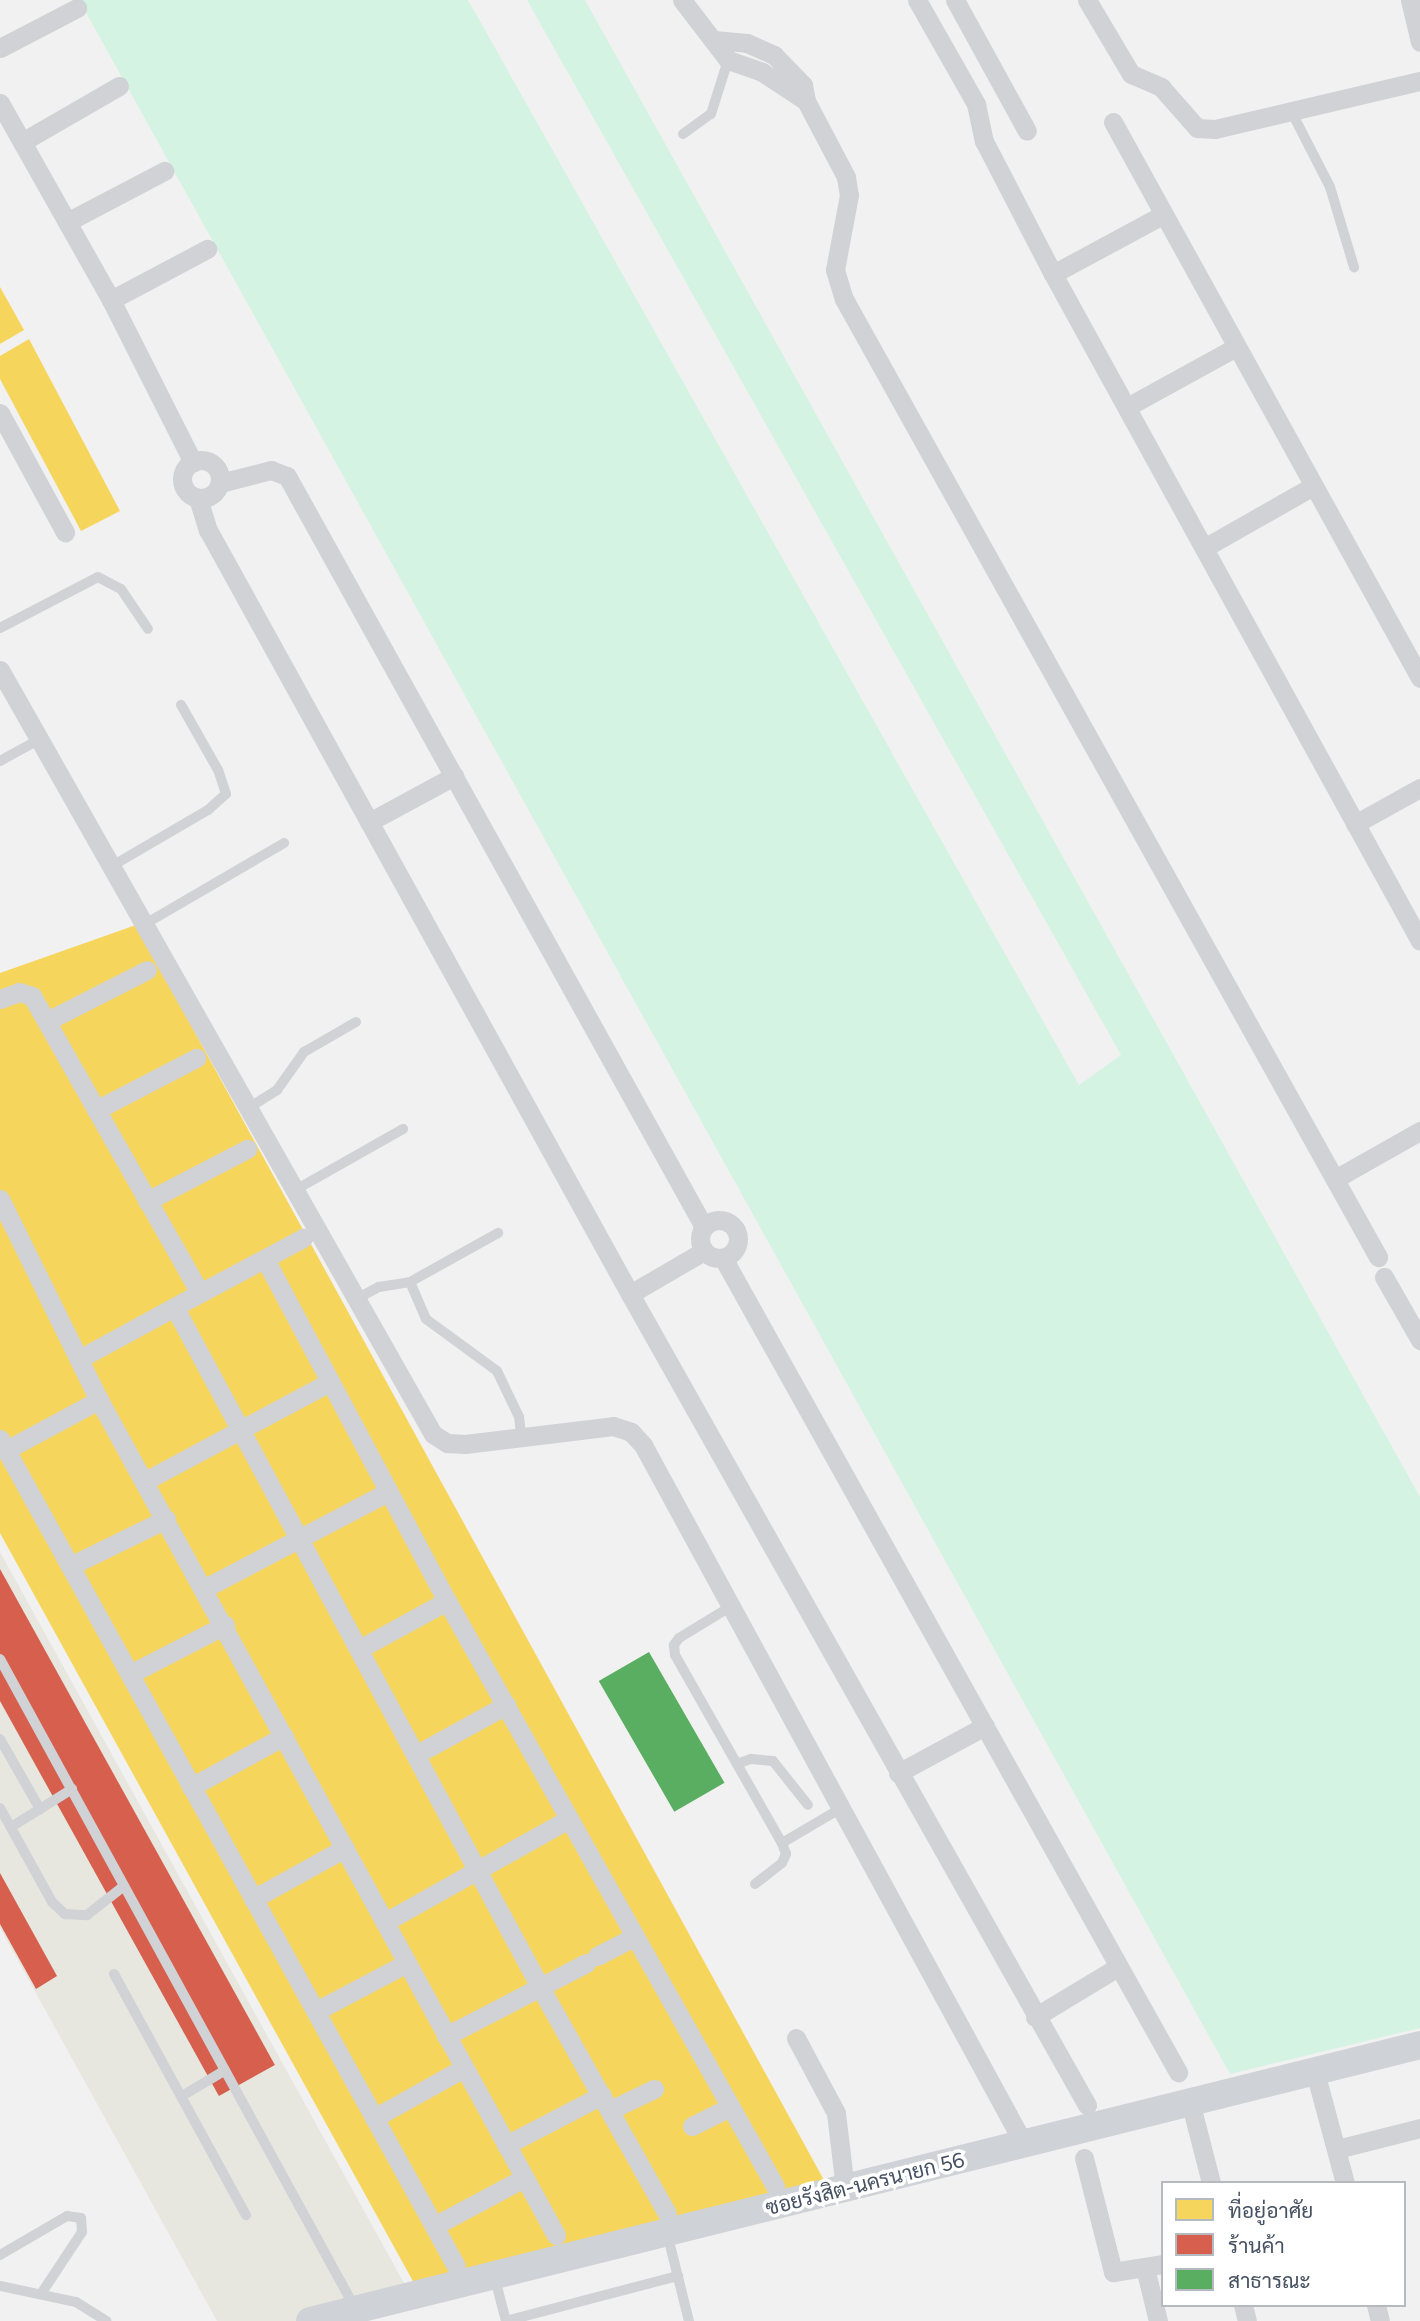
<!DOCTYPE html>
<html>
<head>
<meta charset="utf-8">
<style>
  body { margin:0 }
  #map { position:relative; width:1420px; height:2321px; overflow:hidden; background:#f2f1f1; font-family:Figtree,Sarabun,sans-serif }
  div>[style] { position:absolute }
  .commercial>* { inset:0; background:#e7e6df }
  .green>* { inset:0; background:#d4f3e3 }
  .homes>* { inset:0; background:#f6d55c }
  .shops>* { inset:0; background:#d6604d; transform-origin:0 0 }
  .public>* { inset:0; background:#5aae61; transform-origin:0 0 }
  .lane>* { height:10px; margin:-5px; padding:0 5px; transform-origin:5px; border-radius:5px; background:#d0d2d5 }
  .street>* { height:19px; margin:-9.5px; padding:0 9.5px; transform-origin:9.5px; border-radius:9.5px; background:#d0d2d5 }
  .street>.ring { margin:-9.5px; padding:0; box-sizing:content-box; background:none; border:19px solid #d0d2d5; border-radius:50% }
  .secondary>* { height:28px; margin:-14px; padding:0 14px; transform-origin:14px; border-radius:14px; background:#cfd2d7 }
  span { translate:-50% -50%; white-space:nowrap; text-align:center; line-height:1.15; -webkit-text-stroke:7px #fff; paint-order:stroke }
  .street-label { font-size:21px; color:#465161 }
  .legend { position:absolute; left:1161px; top:2181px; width:245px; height:126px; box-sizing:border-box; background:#fff; border:2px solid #b5b9c0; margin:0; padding:9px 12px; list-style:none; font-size:21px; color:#465161 }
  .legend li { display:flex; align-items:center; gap:14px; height:35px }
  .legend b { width:35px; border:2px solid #b5b9c0 }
</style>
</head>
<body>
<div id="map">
  <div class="commercial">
    <div style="clip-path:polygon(0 1552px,415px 2303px,339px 2321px,217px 2321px,0 1928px)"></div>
  </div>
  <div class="green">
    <div style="clip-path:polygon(79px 0,468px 0,1079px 1085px,1121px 1055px,527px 0,585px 0,1420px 1497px,1420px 2028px,1230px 2074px)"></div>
  </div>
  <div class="homes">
    <div style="clip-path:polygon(0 287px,24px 330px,0 344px)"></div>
    <div style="clip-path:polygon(29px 339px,120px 511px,81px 531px,0 379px,0 356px)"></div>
    <div style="clip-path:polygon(136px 925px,825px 2182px,414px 2283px,0 1533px,0 973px)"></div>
  </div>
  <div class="shops">
    <div style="left:0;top:1569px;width:567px;height:64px;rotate:61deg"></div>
    <div style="clip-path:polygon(0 1873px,57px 1976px,36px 1989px,0 1924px)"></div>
  </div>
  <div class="public">
    <div style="left:649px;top:1652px;width:151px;height:58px;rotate:60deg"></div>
  </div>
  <div class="lane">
    <div style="left:1291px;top:111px;width:85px;rotate:62.8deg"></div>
    <div style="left:1330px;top:187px;width:84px;rotate:73.3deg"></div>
    <div style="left:683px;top:134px;width:34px;rotate:-36deg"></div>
    <div style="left:711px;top:114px;width:57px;rotate:-72.5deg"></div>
    <div style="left:0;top:628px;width:110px;rotate:-27.5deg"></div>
    <div style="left:98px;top:577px;width:26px;rotate:28deg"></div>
    <div style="left:121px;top:589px;width:48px;rotate:56deg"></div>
    <div style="left:0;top:761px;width:46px;rotate:-28.8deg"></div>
    <div style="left:112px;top:866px;width:111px;rotate:-30.3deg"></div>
    <div style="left:208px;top:810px;width:24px;rotate:-42deg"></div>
    <div style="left:226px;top:794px;width:25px;rotate:-108deg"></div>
    <div style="left:218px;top:770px;width:75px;rotate:-119.6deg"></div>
    <div style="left:145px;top:924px;width:161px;rotate:-30.2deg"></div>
    <div style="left:250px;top:1107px;width:32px;rotate:-32deg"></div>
    <div style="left:277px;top:1090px;width:47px;rotate:-54.6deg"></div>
    <div style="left:304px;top:1052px;width:60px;rotate:-30deg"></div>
    <div style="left:297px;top:1189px;width:122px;rotate:-29.5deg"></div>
    <div style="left:410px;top:1282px;width:101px;rotate:-29.1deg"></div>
    <div style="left:358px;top:1298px;width:24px;rotate:-28deg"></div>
    <div style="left:379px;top:1287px;width:31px;rotate:-9deg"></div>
    <div style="left:410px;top:1282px;width:40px;rotate:66.6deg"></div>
    <div style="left:426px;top:1319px;width:88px;rotate:36.2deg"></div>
    <div style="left:497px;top:1371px;width:51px;rotate:64.4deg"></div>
    <div style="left:519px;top:1417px;width:23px;rotate:83deg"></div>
    <div style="left:730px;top:1607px;width:60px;rotate:148.7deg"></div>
    <div style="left:679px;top:1638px;width:9px;rotate:126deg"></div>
    <div style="left:674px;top:1645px;width:10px;rotate:84deg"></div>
    <div style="left:675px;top:1655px;width:216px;rotate:60.4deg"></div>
    <div style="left:0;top:1659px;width:738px;rotate:61.32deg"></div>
    <div style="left:0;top:1739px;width:81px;rotate:60.3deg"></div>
    <div style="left:737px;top:1764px;width:15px;rotate:-20deg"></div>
    <div style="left:751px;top:1759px;width:22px;rotate:5deg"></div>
    <div style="left:773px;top:1761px;width:56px;rotate:51.5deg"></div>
    <div style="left:0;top:1808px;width:107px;rotate:61deg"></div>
    <div style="left:52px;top:1902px;width:18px;rotate:43deg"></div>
    <div style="left:65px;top:1914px;width:22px;rotate:3deg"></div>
    <div style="left:87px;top:1915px;width:47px;rotate:-38.1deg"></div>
    <div style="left:11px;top:1827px;width:72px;rotate:-31.9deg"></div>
    <div style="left:755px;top:1884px;width:34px;rotate:-38deg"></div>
    <div style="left:782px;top:1863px;width:10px;rotate:-66deg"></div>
    <div style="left:786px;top:1854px;width:12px;rotate:-110deg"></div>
    <div style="left:782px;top:1843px;width:71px;rotate:-30.5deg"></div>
    <div style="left:114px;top:1974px;width:275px;rotate:61.3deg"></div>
    <div style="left:182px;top:2096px;width:49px;rotate:-30.8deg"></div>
    <div style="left:667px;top:2233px;width:91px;rotate:76deg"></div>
    <div style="left:0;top:2255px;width:78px;rotate:-30.2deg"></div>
    <div style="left:67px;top:2216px;width:14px;rotate:8deg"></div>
    <div style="left:81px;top:2218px;width:14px;rotate:86deg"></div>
    <div style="left:82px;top:2232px;width:71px;rotate:123.5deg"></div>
    <div style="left:495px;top:2279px;width:43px;rotate:75.3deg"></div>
    <div style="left:0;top:2286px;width:78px;rotate:11.9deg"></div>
    <div style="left:76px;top:2302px;width:36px;rotate:32deg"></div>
    <div style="left:506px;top:2321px;width:178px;rotate:-14.7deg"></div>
  </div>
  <div class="street">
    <div style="left:682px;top:0;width:76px;rotate:52.5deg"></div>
    <div style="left:728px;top:60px;width:36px;rotate:19deg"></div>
    <div style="left:762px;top:72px;width:53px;rotate:33.4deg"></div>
    <div style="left:917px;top:0;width:120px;rotate:60.4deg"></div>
    <div style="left:976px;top:104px;width:38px;rotate:78deg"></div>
    <div style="left:984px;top:141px;width:150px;rotate:62.6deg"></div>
    <div style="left:1053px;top:274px;width:761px;rotate:61.18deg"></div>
    <div style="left:955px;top:0;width:149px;rotate:61.2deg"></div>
    <div style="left:1087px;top:0;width:86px;rotate:59.3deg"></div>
    <div style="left:1131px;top:74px;width:33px;rotate:23deg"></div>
    <div style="left:1161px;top:87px;width:55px;rotate:48.7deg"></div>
    <div style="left:1197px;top:128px;width:18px;rotate:3deg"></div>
    <div style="left:1215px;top:129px;width:211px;rotate:-13.2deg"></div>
    <div style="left:1410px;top:0;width:43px;rotate:76.6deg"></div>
    <div style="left:714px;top:40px;width:33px;rotate:5deg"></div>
    <div style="left:747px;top:43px;width:30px;rotate:24deg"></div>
    <div style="left:774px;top:55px;width:42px;rotate:46deg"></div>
    <div style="left:803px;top:85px;width:16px;rotate:79deg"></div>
    <div style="left:806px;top:101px;width:86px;rotate:62.2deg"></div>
    <div style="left:846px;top:177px;width:18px;rotate:81deg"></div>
    <div style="left:849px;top:195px;width:76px;rotate:100.6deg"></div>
    <div style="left:835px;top:270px;width:30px;rotate:73deg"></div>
    <div style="left:844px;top:299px;width:1097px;rotate:60.86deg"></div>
    <div style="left:0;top:48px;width:87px;rotate:-27.5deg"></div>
    <div style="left:0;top:103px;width:226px;rotate:60.6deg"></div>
    <div style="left:111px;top:300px;width:182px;rotate:63.2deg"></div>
    <div style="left:1113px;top:122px;width:635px;rotate:61.09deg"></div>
    <div style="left:22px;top:142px;width:112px;rotate:-30deg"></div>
    <div style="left:67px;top:222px;width:110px;rotate:-27.7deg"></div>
    <div style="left:1053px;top:274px;width:124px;rotate:-28.4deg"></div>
    <div style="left:111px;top:300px;width:109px;rotate:-28deg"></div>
    <div style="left:1127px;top:407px;width:124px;rotate:-28.8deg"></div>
    <div style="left:0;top:413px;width:136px;rotate:61.4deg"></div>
    <div class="ring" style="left:182px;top:460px;width:19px;height:19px"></div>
    <div style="left:220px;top:483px;width:53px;rotate:-14.3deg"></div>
    <div style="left:271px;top:470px;width:17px;rotate:21deg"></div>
    <div style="left:287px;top:476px;width:859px;rotate:60.96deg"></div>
    <div style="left:198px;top:498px;width:34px;rotate:73deg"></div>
    <div style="left:208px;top:530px;width:873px;rotate:61.09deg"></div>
    <div style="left:630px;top:1294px;width:931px;rotate:60.6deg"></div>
    <div style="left:1204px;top:548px;width:125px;rotate:-29.6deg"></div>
    <div style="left:0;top:670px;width:878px;rotate:60.46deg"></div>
    <div style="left:433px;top:1434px;width:17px;rotate:33deg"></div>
    <div style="left:447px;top:1443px;width:18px;rotate:3deg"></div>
    <div style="left:465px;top:1444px;width:149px;rotate:-6.9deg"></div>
    <div style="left:613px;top:1426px;width:19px;rotate:18deg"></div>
    <div style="left:631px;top:1432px;width:18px;rotate:47deg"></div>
    <div style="left:643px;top:1445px;width:798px;rotate:61.41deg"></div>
    <div style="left:369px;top:822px;width:97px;rotate:-28.4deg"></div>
    <div style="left:1355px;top:824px;width:74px;rotate:-29deg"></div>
    <div style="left:0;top:999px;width:20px;rotate:-20deg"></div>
    <div style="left:19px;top:992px;width:14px;rotate:17deg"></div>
    <div style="left:32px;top:996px;width:341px;rotate:60.5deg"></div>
    <div style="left:200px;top:1293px;width:117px;rotate:-28.1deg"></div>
    <div style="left:47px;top:1021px;width:112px;rotate:-27deg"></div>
    <div style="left:96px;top:1110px;width:113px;rotate:-27.5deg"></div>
    <div style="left:1335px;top:1179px;width:98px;rotate:-29.5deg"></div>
    <div style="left:0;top:1199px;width:224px;rotate:63.8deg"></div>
    <div style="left:99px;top:1400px;width:952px;rotate:61.31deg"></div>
    <div style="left:147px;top:1201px;width:113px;rotate:-27.5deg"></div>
    <div class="ring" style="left:700px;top:1220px;width:19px;height:19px"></div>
    <div style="left:723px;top:1258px;width:933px;rotate:60.8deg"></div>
    <div style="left:265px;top:1259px;width:387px;rotate:62deg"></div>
    <div style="left:447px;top:1601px;width:671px;rotate:60.72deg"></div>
    <div style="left:1384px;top:1277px;width:73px;rotate:60.3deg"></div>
    <div style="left:630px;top:1294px;width:86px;rotate:-30.2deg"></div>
    <div style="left:175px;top:1308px;width:771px;rotate:61.74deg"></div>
    <div style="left:540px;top:1987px;width:259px;rotate:60.7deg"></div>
    <div style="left:79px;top:1359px;width:138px;rotate:-28.6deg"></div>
    <div style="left:0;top:1439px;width:944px;rotate:61.13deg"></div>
    <div style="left:6px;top:1450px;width:106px;rotate:-28.3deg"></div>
    <div style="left:145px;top:1481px;width:210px;rotate:-28.2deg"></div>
    <div style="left:70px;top:1566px;width:107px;rotate:-26.1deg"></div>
    <div style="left:205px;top:1588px;width:207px;rotate:-27.7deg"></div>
    <div style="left:361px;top:1648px;width:98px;rotate:-28.7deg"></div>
    <div style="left:130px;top:1674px;width:107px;rotate:-27.3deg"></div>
    <div style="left:417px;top:1754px;width:102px;rotate:-28.8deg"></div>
    <div style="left:898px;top:1773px;width:99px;rotate:-28.4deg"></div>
    <div style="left:191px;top:1787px;width:106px;rotate:-28.7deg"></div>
    <div style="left:253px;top:1899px;width:105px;rotate:-29deg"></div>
    <div style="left:385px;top:1922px;width:209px;rotate:-29.3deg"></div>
    <div style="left:597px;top:1956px;width:42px;rotate:-27.2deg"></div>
    <div style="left:316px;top:2011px;width:103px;rotate:-27.8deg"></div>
    <div style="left:1035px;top:2017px;width:97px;rotate:-31.1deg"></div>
    <div style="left:446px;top:2036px;width:158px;rotate:-27.5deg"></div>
    <div style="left:796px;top:2038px;width:85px;rotate:61.9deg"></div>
    <div style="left:836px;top:2113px;width:76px;rotate:83.2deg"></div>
    <div style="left:1315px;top:2072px;width:115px;rotate:74.9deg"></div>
    <div style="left:1191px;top:2105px;width:81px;rotate:75.6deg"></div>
    <div style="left:610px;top:2110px;width:49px;rotate:-25.5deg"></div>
    <div style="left:374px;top:2118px;width:103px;rotate:-29.1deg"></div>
    <div style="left:692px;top:2126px;width:42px;rotate:-26.6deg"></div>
    <div style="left:506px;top:2145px;width:108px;rotate:-27.5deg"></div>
    <div style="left:1337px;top:2149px;width:86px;rotate:-14.2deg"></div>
    <div style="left:1084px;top:2158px;width:118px;rotate:75.7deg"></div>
    <div style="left:1113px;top:2272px;width:51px;rotate:-9.1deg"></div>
    <div style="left:434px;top:2226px;width:102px;rotate:-28.1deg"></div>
    <div style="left:1145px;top:2268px;width:55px;rotate:76.2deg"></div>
    <div style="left:1243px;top:2305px;width:16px;rotate:76deg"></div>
    <div style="left:1376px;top:2305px;width:16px;rotate:76deg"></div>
  </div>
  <div class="secondary">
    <div style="left:310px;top:2321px;width:1144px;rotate:-13.96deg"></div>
  </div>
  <div class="street-label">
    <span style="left:865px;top:2184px;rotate:-14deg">ซอยรังสิต-นครนายก 56</span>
  </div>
  <ul class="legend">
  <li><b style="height:19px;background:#f6d55c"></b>ที่อยู่อาศัย</li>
  <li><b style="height:19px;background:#d6604d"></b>ร้านค้า</li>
  <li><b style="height:19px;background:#5aae61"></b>สาธารณะ</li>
  </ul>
</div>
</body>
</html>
